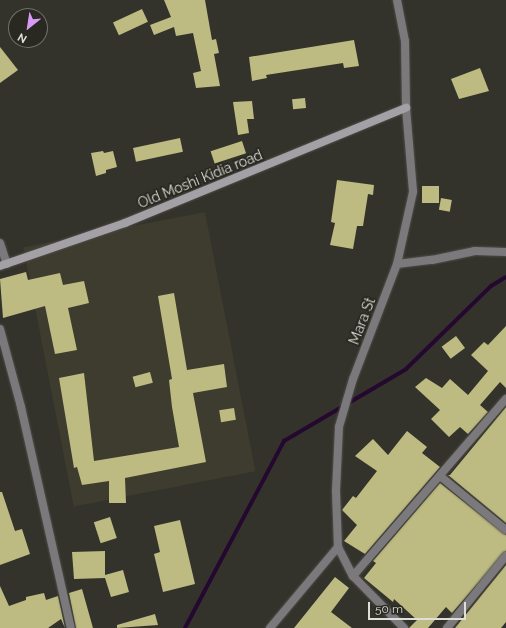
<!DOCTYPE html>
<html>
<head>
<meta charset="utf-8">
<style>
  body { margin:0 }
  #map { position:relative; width:506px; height:628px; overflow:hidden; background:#33332c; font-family:Raleway,sans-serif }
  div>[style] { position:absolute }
  .built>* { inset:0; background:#3d3c2f; transform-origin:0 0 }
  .stream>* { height:4px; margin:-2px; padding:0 2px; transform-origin:2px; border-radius:2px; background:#24082f }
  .building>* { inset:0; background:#bdbb81; transform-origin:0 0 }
  .roads { filter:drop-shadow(0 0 1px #4f4e48) drop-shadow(0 0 1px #4f4e48) }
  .street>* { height:8px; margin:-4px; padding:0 4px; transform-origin:4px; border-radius:4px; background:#7b797c }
  .secondary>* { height:8px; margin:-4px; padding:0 4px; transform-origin:4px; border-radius:4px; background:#a4a1a6 }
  span { translate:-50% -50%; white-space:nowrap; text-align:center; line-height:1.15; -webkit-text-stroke:4px #292922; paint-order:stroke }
  .street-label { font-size:14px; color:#dfdeda }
  .north { position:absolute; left:8px; top:8px; width:40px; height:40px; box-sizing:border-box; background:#292922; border:1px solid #72716c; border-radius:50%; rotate:210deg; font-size:11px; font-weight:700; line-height:16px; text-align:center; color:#dfdeda }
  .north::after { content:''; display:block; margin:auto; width:14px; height:18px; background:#d99af7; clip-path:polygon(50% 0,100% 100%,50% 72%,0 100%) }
  .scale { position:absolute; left:368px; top:602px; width:98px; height:18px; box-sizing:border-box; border:2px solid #dfdeda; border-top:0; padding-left:5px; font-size:12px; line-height:14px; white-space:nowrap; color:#dfdeda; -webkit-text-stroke:3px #292922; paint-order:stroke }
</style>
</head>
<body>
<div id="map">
  <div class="built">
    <div style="left:205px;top:212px;width:264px;height:185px;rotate:79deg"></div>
  </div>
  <div class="stream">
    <div style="left:185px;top:628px;width:212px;rotate:-62.1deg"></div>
    <div style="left:284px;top:441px;width:142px;rotate:-30.5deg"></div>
    <div style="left:406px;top:369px;width:119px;rotate:-44.3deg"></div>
    <div style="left:491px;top:286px;width:17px;rotate:-31deg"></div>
  </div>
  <div class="building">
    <div style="clip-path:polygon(164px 0,205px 0,212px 40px,216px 39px,219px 53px,214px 54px,220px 86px,196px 88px,193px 73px,201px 71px,193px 33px,176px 36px,174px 27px,154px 35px,150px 25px,171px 17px)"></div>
    <div style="left:142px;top:9px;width:14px;height:32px;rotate:65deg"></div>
    <div style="clip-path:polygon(354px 40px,359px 66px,344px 68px,343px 63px,266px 75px,267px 78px,252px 81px,249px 57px)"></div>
    <div style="clip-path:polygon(0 47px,18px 70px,0 83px)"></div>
    <div style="clip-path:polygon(480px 68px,489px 91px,459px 99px,451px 79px)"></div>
    <div style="left:305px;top:98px;width:10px;height:13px;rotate:84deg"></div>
    <div style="clip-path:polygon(252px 101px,254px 119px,247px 119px,249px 133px,238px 135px,233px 102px)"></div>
    <div style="left:180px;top:138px;width:14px;height:48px;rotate:78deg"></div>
    <div style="left:242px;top:141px;width:13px;height:33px;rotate:72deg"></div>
    <div style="clip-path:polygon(103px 151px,104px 153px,113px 151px,117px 167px,106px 170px,106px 173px,96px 176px,91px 153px)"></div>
    <div style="clip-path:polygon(337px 180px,374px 185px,373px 195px,368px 194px,363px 226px,357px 226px,353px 249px,330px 245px,335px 223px,331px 222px)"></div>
    <div style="left:422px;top:186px;width:17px;height:17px"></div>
    <div style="left:441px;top:198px;width:11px;height:12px;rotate:10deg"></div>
    <div style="clip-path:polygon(26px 272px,28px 280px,60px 273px,63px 285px,84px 281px,89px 303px,68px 308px,77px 350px,55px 354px,45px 306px,3px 318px,0 279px)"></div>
    <div style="clip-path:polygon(174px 293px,187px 370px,224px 364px,227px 387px,193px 393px,206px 462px,125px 478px,126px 503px,109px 503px,109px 481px,82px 485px,77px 467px,74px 468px,59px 378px,84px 373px,94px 461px,179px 447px,172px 407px,169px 380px,172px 379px,158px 296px)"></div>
    <div style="clip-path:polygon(506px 326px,506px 388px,500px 382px,480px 405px,488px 412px,468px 434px,460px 427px,449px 437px,431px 419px,440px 410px,415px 387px,426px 378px,442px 388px,450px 379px,468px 395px,488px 371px,471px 355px,484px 342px,488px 345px)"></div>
    <div style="left:456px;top:336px;width:15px;height:18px;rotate:53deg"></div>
    <div style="left:150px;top:372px;width:11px;height:18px;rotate:75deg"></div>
    <div style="clip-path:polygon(506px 407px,506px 523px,448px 475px,450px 475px)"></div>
    <div style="left:234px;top:408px;width:12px;height:15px;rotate:81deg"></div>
    <div style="clip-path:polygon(407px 431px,427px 447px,422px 453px,440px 467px,365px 554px,344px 541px,357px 525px,342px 510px,353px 496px,356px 498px,377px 471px,355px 456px,373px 439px,388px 455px)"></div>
    <div style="clip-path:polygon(440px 483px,506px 535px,506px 551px,452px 613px,446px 607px,428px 628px,409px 628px,417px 620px,394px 599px,393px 602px,364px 578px,376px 563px,373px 561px)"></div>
    <div style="clip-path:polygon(0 492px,2px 492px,15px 531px,22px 529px,30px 554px,0 565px)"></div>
    <div style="left:110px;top:517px;width:22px;height:17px;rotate:72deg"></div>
    <div style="clip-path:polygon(180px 520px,195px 584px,163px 592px,154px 554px,160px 552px,154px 526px)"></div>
    <div style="clip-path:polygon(105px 551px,105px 575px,123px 570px,129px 592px,111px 597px,105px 578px,74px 579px,72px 552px)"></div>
    <div style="clip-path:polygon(506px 565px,506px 622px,501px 628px,455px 628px)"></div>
    <div style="clip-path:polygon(335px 577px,349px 588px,331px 612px,352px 628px,294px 628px)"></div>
    <div style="clip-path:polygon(0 586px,9px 606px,26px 600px,26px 597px,44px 593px,46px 600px,58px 596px,65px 628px,61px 619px,48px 628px,0 628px)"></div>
    <div style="clip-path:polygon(82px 589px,93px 628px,76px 628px,69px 593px)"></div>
    <div style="clip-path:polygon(155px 614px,158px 625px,117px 628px,117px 625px)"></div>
  </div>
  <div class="roads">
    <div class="street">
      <div style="left:397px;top:0;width:42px;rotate:79deg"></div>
      <div style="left:405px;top:41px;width:67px;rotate:89.1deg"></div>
      <div style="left:406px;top:108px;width:84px;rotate:85.2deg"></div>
      <div style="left:413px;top:192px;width:74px;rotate:102.5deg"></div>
      <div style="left:397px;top:264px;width:123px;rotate:110.9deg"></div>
      <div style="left:353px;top:379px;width:50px;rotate:106.3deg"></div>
      <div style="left:339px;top:427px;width:64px;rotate:92.7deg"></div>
      <div style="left:336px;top:491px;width:56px;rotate:88deg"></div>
      <div style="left:338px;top:547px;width:33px;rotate:63deg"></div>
      <div style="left:353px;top:576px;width:73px;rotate:45.6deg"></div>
      <div style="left:0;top:243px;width:22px;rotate:72deg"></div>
      <div style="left:397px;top:264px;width:35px;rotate:-7deg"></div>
      <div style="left:432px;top:260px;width:44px;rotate:-11.8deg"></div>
      <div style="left:475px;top:251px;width:31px;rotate:2deg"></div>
      <div style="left:0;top:329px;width:81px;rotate:74.9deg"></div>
      <div style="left:21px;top:407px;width:227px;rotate:77.3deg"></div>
      <div style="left:440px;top:476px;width:85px;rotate:39.3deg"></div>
      <div style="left:353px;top:576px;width:234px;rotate:-49.2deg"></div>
      <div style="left:270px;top:628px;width:106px;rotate:-50deg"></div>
      <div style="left:447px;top:628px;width:93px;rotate:-50.7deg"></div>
    </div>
    <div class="secondary">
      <div style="left:0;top:266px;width:132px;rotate:-19deg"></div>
      <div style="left:125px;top:223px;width:304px;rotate:-22.3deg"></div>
    </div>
  </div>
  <div class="street-label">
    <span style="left:200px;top:179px;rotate:-22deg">Old Moshi Kidia road</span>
    <span style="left:362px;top:321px;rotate:-69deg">Mara St</span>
  </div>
  <div class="north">N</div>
  <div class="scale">50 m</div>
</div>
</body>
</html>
